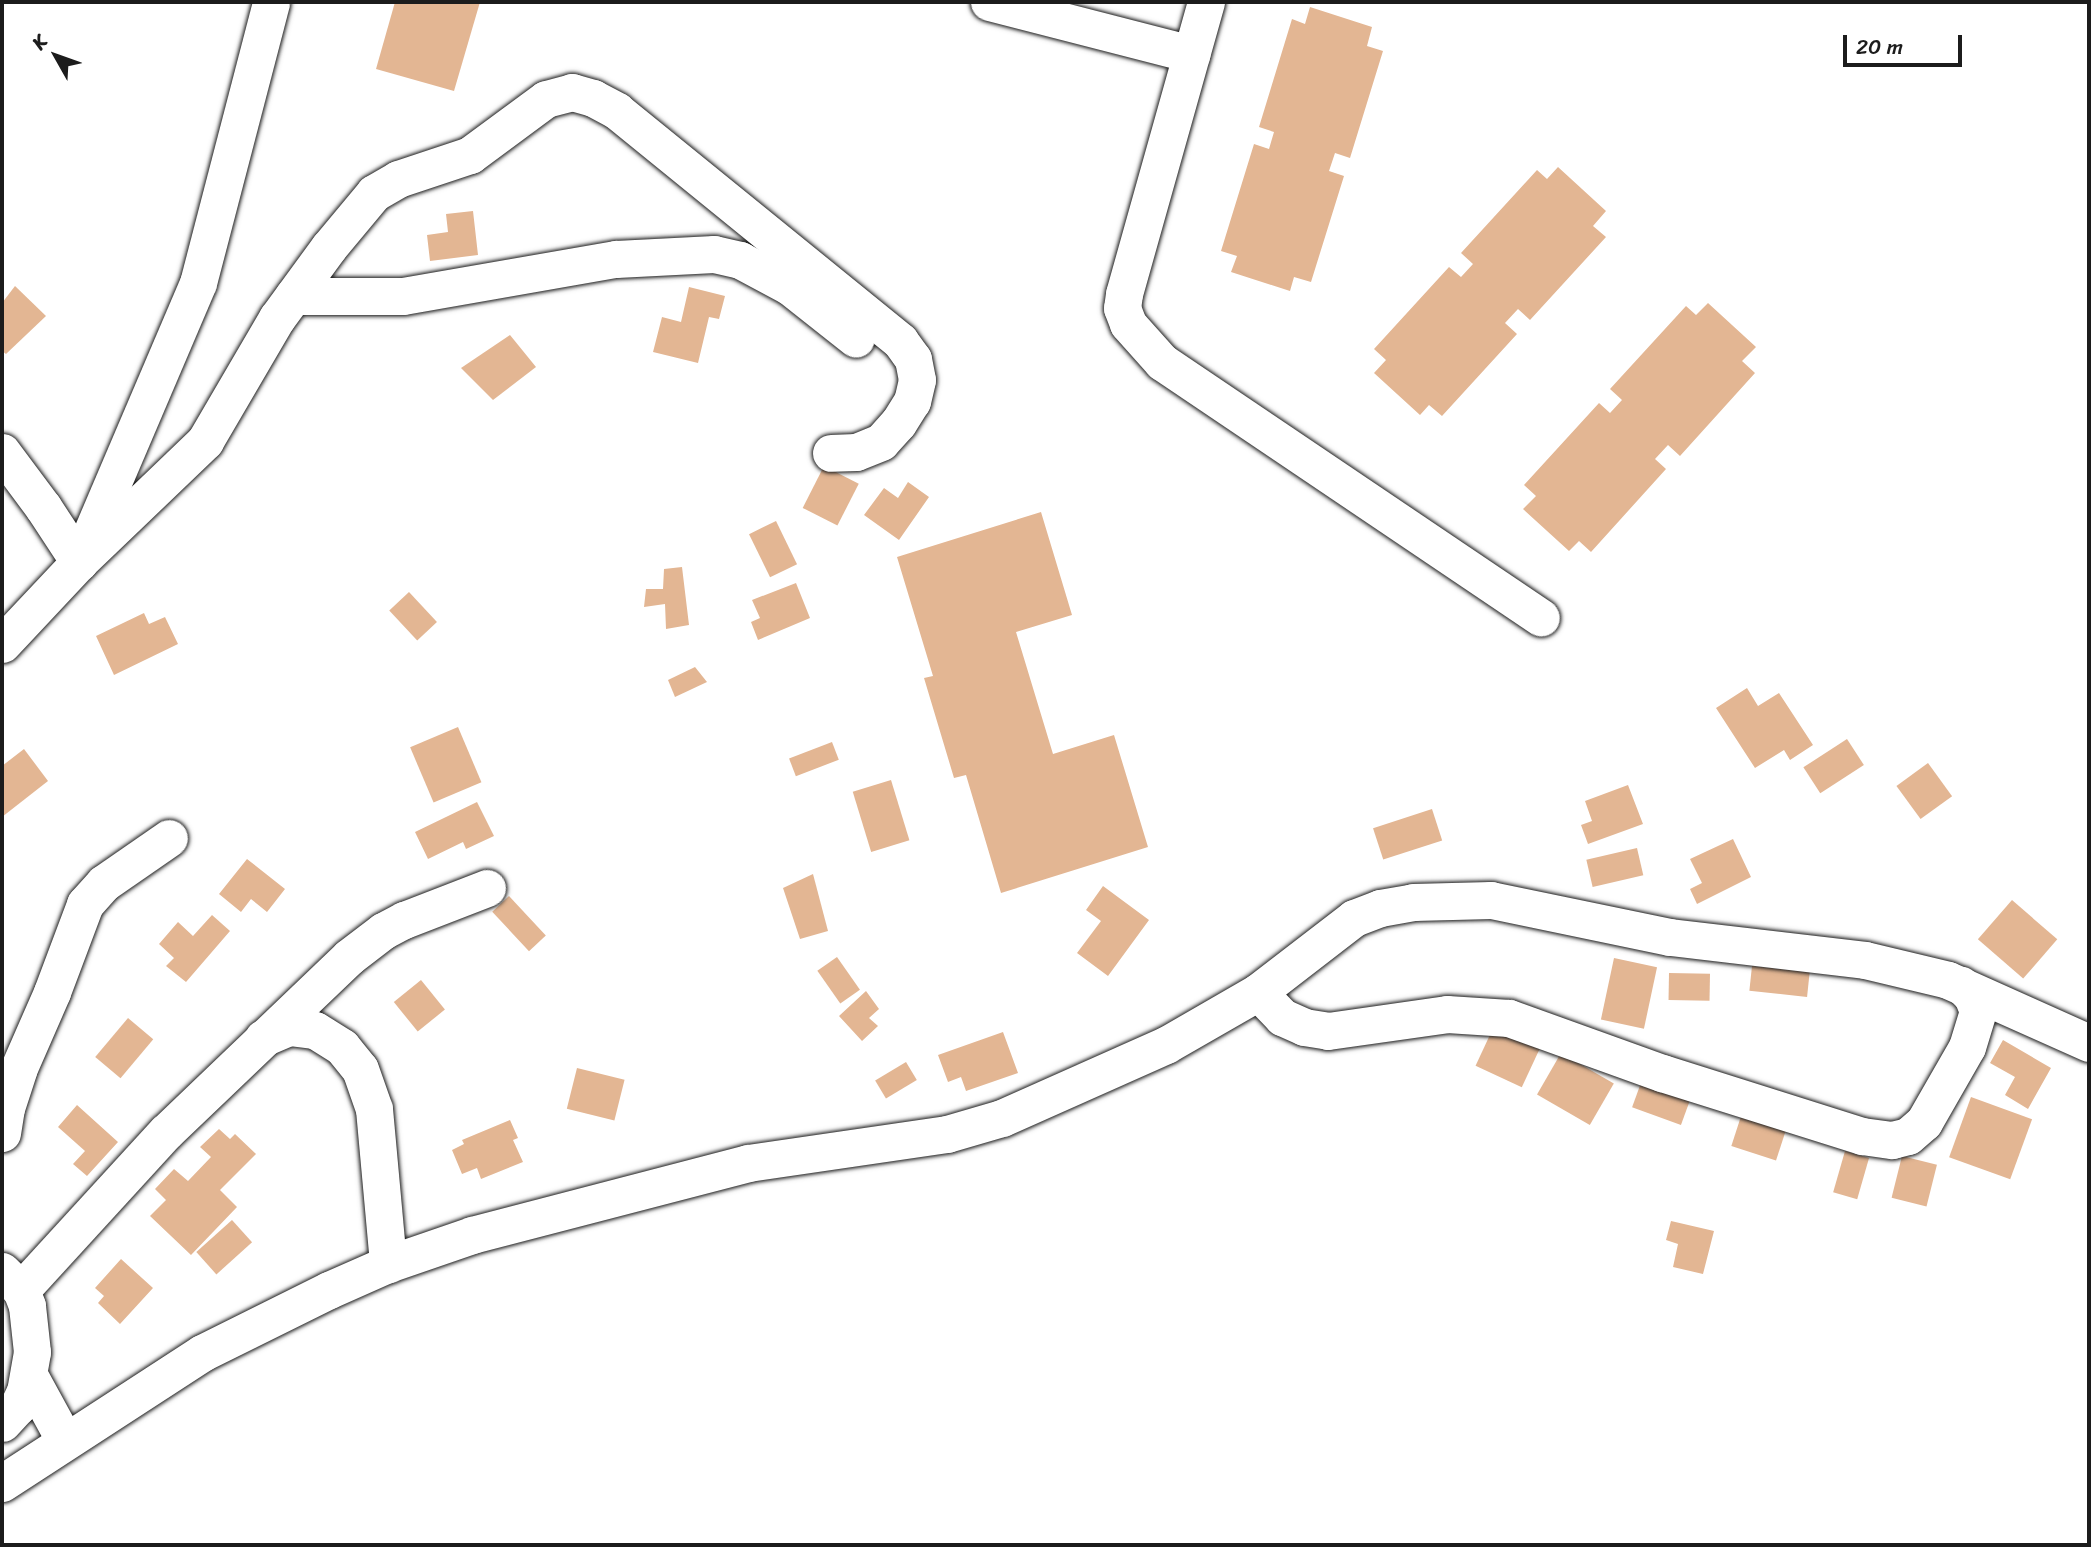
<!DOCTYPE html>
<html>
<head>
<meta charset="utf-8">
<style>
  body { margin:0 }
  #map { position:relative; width:2091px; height:1547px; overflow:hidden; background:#fff; font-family:Sriracha,sans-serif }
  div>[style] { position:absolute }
  .building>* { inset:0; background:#e3b693; transform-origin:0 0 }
  .roads { filter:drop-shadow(0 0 2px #1c1c1c) drop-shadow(0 0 2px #1c1c1c) }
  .street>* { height:37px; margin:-18.5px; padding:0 18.5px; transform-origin:18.5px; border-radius:18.5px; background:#fff }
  span { translate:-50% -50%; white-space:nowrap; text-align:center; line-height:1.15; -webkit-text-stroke:5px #fff; paint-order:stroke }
  .frame { position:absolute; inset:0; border:4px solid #1c1c1c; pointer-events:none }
  .north { position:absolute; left:21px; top:21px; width:70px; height:70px; -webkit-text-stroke:5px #fff; paint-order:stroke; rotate:310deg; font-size:19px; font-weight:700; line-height:28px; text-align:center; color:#1c1c1c }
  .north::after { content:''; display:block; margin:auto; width:24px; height:32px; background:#1c1c1c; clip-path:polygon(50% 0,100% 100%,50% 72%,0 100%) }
  .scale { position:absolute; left:1843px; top:35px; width:119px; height:32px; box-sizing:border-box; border:4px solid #1c1c1c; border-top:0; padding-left:9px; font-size:21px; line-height:24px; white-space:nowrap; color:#1c1c1c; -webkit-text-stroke:5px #fff; paint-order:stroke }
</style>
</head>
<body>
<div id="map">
  <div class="building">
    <div style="clip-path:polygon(395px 2px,480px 2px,454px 91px,376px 69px)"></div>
    <div style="clip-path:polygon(1310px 7px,1372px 27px,1367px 46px,1383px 51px,1350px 158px,1335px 153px,1329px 171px,1344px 176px,1311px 282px,1294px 277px,1290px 291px,1231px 272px,1237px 256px,1221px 251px,1254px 144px,1269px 149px,1274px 132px,1259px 127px,1292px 19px,1305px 24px)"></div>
    <div style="clip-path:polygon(1558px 167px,1606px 211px,1593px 226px,1606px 237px,1530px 320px,1518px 309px,1505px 323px,1517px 334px,1442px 416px,1429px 405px,1420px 415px,1374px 373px,1386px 360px,1374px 349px,1449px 267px,1461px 277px,1473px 264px,1461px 253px,1537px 170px,1547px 179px)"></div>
    <div style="clip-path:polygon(473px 211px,478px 255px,430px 261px,427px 235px,448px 232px,446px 214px)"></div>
    <div style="clip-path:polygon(15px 286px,46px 316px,6px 354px,2px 351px,2px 303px)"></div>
    <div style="clip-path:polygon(689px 287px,725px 296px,719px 319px,709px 317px,698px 363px,653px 352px,662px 317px,681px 322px)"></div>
    <div style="clip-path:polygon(1708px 303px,1756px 347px,1742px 361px,1755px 373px,1680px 456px,1668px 445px,1655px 459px,1666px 469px,1591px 552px,1579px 541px,1569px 551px,1523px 509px,1536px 496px,1524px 485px,1599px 403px,1610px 413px,1622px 400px,1610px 389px,1686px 306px,1696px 315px)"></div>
    <div style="clip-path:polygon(510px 335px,536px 367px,493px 400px,461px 368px)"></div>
    <div style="left:824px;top:466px;width:39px;height:47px;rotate:27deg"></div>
    <div style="clip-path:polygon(908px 482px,929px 497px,899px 540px,864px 515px,884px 488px,898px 498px)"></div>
    <div style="clip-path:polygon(1041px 512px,1072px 615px,1016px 632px,1053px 754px,1114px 735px,1148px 847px,1001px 893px,966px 775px,954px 778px,924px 678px,933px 676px,897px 557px)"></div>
    <div style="left:776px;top:521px;width:48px;height:30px;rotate:64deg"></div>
    <div style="clip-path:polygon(682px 567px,689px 625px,666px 629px,665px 604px,644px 607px,646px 589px,663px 589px,664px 569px)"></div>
    <div style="clip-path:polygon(796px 583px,810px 618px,758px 640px,751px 622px,760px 618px,752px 600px)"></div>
    <div style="left:409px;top:592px;width:41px;height:27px;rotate:47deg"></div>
    <div style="clip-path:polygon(144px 613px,149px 624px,165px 617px,178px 644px,114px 675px,96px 636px)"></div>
    <div style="clip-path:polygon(695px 667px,707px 682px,675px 697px,668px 680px)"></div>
    <div style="clip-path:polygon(1747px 688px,1758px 706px,1779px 693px,1813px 745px,1790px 760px,1784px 750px,1755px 768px,1716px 708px)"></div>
    <div style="left:458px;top:727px;width:60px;height:52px;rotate:67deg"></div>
    <div style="left:1847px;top:739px;width:31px;height:52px;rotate:57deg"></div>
    <div style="left:832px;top:742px;width:19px;height:46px;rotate:69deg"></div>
    <div style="clip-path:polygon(24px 749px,48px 781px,2px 817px,2px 766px)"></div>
    <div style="left:1928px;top:763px;width:41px;height:39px;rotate:54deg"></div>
    <div style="left:891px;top:780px;width:63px;height:40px;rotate:73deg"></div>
    <div style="clip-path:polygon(1628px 785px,1643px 824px,1588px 844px,1581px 825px,1592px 821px,1585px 801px)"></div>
    <div style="clip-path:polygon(477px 802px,494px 836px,466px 849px,463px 842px,428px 859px,415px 832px)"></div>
    <div style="left:1432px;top:809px;width:33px;height:62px;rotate:72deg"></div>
    <div style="clip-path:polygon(1733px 839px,1751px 877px,1697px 904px,1690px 889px,1702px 883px,1690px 859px)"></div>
    <div style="left:1637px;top:848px;width:28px;height:52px;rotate:77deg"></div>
    <div style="clip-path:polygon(247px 859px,285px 889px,267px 912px,251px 899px,241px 912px,219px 894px)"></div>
    <div style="clip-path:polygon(813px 874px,828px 931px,800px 939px,783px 888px)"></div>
    <div style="clip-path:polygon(1103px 886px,1149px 920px,1108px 976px,1077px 953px,1101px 921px,1086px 910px)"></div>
    <div style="left:509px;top:896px;width:54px;height:23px;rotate:47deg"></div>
    <div style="left:2012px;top:900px;width:60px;height:52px;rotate:41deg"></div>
    <div style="clip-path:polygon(212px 915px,230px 931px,186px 982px,166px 966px,174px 958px,159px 944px,178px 922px,193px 936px)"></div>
    <div style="left:837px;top:957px;width:40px;height:24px;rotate:55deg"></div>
    <div style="left:1614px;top:958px;width:44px;height:63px;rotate:12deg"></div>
    <div style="left:1752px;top:966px;width:58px;height:25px;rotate:6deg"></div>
    <div style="left:1669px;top:973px;width:41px;height:27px;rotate:1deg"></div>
    <div style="left:421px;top:980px;width:38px;height:35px;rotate:51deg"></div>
    <div style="clip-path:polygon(866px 991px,879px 1009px,869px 1018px,878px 1026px,862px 1041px,839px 1016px)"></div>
    <div style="left:128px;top:1018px;width:33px;height:51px;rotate:40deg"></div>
    <div style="left:1495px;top:1024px;width:51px;height:46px;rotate:25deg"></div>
    <div style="clip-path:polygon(1003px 1032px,1018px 1073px,966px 1091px,961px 1077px,948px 1082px,938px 1055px)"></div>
    <div style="clip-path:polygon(2003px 1040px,2051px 1068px,2028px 1109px,2005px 1095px,2015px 1077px,1990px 1063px)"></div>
    <div style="left:1561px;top:1053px;width:61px;height:48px;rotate:30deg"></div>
    <div style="left:906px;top:1062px;width:21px;height:36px;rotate:59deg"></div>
    <div style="left:577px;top:1068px;width:49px;height:42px;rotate:14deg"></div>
    <div style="left:1642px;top:1080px;width:52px;height:29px;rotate:20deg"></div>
    <div style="left:1971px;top:1097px;width:65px;height:64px;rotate:20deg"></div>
    <div style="clip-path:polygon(77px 1105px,118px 1142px,87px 1176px,73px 1164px,85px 1151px,58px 1127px)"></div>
    <div style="left:1744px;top:1107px;width:47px;height:41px;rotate:18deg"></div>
    <div style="clip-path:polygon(510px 1120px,518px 1138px,513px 1140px,523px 1162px,481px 1179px,477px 1168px,462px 1174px,452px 1150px,464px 1144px,462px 1140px)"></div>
    <div style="clip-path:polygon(219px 1129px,230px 1139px,235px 1134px,256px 1154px,220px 1190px,237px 1207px,191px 1255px,150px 1216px,166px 1200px,155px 1189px,174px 1169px,188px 1181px,211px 1157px,200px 1147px)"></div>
    <div style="left:1845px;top:1151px;width:25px;height:43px;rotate:16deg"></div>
    <div style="left:1902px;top:1156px;width:36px;height:43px;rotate:14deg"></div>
    <div style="left:232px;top:1220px;width:30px;height:48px;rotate:48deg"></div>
    <div style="clip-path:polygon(1671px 1221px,1714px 1231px,1703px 1274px,1673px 1267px,1678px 1244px,1666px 1240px)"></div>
    <div style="clip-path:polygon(121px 1259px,153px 1288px,120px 1324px,98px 1303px,104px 1296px,95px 1288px)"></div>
  </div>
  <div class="roads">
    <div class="street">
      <div style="left:989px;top:2px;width:209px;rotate:14.4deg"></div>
      <div style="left:1206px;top:2px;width:303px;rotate:105.7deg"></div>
      <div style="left:1124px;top:294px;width:14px;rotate:98deg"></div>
      <div style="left:1122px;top:308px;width:17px;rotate:69deg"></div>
      <div style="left:1128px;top:324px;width:51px;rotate:48.2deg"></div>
      <div style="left:1162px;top:362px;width:457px;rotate:34deg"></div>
      <div style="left:293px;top:296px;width:110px"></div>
      <div style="left:403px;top:296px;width:216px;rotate:-9.9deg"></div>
      <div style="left:616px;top:259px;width:98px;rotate:-2.9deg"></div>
      <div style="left:714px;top:254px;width:27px;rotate:13deg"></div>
      <div style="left:740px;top:260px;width:55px;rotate:28deg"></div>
      <div style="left:789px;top:286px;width:85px;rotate:38.3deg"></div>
      <div style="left:2px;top:452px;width:69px;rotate:53.3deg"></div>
      <div style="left:43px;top:507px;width:66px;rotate:56.8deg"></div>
      <div style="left:79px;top:562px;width:175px;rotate:-43.8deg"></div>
      <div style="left:205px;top:441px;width:143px;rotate:-59.7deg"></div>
      <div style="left:277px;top:318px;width:88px;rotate:-53.8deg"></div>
      <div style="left:329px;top:247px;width:70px;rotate:-50.2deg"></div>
      <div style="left:374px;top:193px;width:28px;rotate:-30deg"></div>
      <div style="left:398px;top:179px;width:76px;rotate:-18.4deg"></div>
      <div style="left:470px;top:155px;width:94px;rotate:-36.4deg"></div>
      <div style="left:546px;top:99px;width:27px;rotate:-15deg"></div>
      <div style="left:572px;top:92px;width:22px;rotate:16deg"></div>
      <div style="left:593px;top:98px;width:27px;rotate:28deg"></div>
      <div style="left:617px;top:111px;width:365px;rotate:39.1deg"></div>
      <div style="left:900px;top:341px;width:22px;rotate:54deg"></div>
      <div style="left:913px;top:359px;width:21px;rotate:79deg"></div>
      <div style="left:917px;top:380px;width:22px;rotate:103deg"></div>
      <div style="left:912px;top:401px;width:26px;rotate:122deg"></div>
      <div style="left:898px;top:423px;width:25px;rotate:132deg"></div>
      <div style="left:881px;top:442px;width:27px;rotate:158deg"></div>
      <div style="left:856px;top:452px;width:25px;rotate:178deg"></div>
      <div style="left:2px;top:644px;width:112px;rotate:-46.8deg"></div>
      <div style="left:79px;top:562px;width:303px;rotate:-66.9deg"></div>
      <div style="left:198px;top:283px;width:290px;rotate:-75.4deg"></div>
      <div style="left:1258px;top:992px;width:35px;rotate:46deg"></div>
      <div style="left:1282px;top:1017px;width:24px;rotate:24deg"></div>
      <div style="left:1304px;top:1027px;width:24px;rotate:9deg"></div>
      <div style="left:1328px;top:1031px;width:120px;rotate:-8.1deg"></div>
      <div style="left:1447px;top:1014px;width:62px;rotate:3.7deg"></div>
      <div style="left:1509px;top:1018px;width:163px;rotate:19.8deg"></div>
      <div style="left:1662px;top:1073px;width:210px;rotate:17.5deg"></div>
      <div style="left:1862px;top:1136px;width:30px;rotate:8deg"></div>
      <div style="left:1892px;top:1140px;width:16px;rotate:-14deg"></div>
      <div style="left:1908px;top:1136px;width:21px;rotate:-41deg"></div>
      <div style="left:1924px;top:1122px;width:86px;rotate:-60.2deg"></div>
      <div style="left:1967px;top:1047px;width:38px;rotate:-73deg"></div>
      <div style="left:1978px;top:1011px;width:16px;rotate:-112deg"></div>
      <div style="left:1972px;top:996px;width:16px;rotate:-135deg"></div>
      <div style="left:263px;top:1038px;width:28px;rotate:-23deg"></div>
      <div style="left:289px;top:1027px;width:26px;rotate:7deg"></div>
      <div style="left:315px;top:1030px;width:32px;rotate:32deg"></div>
      <div style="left:342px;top:1047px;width:28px;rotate:51deg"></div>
      <div style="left:360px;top:1069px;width:42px;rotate:70.7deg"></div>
      <div style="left:374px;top:1109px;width:156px;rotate:84.8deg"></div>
      <div style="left:2px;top:1133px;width:25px;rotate:-81deg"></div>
      <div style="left:6px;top:1108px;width:40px;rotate:-72deg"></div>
      <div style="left:18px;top:1070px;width:85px;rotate:-66.4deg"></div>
      <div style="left:52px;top:992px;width:94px;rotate:-69.4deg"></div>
      <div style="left:85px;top:904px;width:28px;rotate:-48deg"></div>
      <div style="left:104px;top:883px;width:79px;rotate:-34.7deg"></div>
      <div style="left:2px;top:1271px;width:27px;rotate:45deg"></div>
      <div style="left:21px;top:1290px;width:17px;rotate:69deg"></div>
      <div style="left:27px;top:1306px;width:46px;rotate:83.8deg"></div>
      <div style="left:32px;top:1352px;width:40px;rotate:100deg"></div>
      <div style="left:25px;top:1391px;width:17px;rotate:115deg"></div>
      <div style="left:18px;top:1406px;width:23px;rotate:133deg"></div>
      <div style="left:21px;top:1290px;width:214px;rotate:-47.5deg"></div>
      <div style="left:166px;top:1132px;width:253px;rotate:-43.7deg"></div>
      <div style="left:349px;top:957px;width:43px;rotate:-37.4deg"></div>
      <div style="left:383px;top:931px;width:24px;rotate:-28deg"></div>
      <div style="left:404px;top:920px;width:89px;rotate:-21.1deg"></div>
      <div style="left:29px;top:1375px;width:75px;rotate:61.4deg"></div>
      <div style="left:2px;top:1483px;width:239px;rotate:-33deg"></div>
      <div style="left:202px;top:1353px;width:142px;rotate:-26.4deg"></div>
      <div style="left:329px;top:1290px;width:64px;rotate:-23.8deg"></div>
      <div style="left:388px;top:1264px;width:89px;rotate:-19deg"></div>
      <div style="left:472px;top:1235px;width:285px;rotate:-14.6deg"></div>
      <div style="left:748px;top:1163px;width:201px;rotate:-8.3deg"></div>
      <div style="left:947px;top:1134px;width:57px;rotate:-16.2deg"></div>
      <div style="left:1002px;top:1118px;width:180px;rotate:-24deg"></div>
      <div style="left:1166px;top:1045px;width:106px;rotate:-29.9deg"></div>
      <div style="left:1258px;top:992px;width:121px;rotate:-37.6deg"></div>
      <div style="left:1354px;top:918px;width:28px;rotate:-21deg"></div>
      <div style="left:1380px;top:908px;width:34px;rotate:-10deg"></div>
      <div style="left:1413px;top:902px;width:78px;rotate:-1.5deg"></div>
      <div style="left:1491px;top:900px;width:183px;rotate:11.7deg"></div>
      <div style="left:1670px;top:937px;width:196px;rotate:6.7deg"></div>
      <div style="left:1865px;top:960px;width:85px;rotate:13.5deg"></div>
      <div style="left:1948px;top:980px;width:154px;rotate:24.1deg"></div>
    </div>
  </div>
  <div class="frame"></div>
  <div class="north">K</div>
  <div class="scale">20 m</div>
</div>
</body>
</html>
